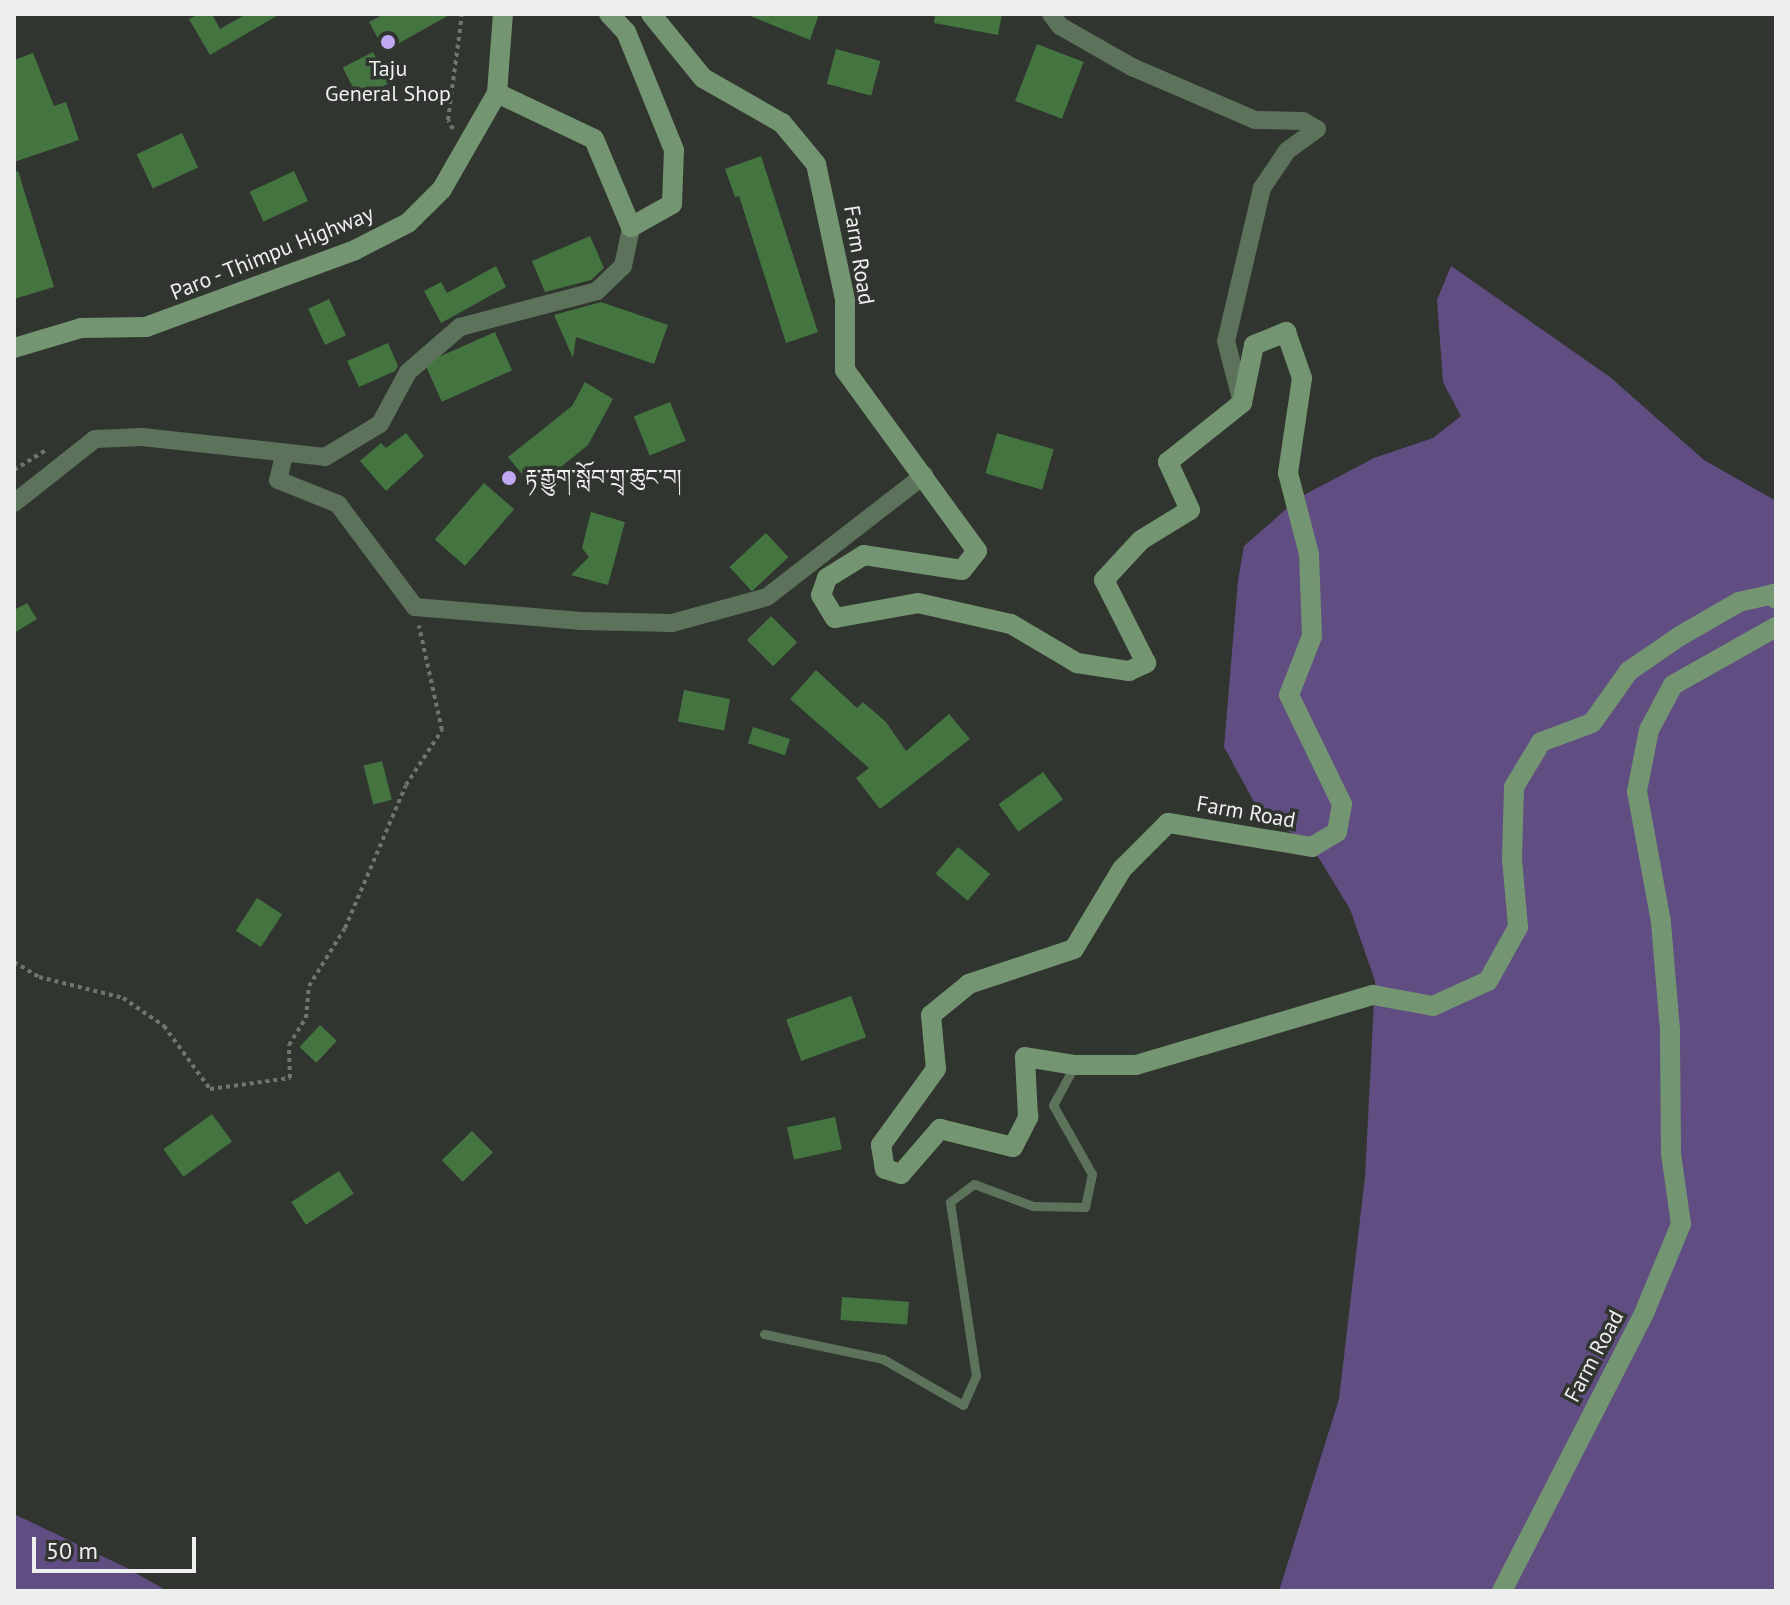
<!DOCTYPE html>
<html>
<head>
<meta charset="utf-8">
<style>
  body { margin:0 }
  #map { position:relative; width:1790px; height:1605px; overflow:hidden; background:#30352f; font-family:"PT Sans","Noto Serif Tibetan",sans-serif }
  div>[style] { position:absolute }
  .green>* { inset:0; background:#604d82 }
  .building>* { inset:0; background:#447440; transform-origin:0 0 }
  .path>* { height:4px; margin-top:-2px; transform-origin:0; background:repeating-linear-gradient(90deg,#717570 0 4px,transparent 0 8px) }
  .lane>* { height:9px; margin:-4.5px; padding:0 4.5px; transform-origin:4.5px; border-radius:4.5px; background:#5d725b }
  .street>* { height:18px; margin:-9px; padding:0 9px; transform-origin:9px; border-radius:9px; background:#5d725b }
  .secondary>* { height:20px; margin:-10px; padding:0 10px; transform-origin:10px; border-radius:10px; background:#749571 }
  .dots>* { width:22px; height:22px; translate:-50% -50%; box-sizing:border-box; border:4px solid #30352f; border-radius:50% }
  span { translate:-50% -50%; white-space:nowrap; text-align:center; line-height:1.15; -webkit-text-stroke:7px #30352f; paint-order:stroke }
  .poi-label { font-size:22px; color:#edf0ec }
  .left { translate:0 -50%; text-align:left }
  .street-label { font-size:22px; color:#edf0ec }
  .frame { position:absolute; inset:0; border:16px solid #edf0ec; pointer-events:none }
  .scale { position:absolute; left:32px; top:1537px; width:164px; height:36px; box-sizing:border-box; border:4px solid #edf0ec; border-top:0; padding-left:10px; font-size:24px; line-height:28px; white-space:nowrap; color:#edf0ec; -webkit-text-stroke:6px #30352f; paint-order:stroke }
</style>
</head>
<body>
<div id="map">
  <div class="green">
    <div style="clip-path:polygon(1451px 266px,1610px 377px,1704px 460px,1776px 501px,1776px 1591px,1279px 1591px,1339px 1399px,1365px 1177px,1375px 981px,1350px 909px,1312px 847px,1259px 811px,1224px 747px,1238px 581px,1244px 546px,1300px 497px,1374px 458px,1433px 438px,1461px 416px,1443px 382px,1437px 300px)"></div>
    <div style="clip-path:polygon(14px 1514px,127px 1568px,167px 1591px,14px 1591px)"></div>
  </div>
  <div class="building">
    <div style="clip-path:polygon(199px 14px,212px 14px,220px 29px,246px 14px,280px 14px,210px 55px,189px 19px)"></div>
    <div style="clip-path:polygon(384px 14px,451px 14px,385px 51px,369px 22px)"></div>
    <div style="clip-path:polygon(745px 14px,819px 14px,810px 40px)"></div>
    <div style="clip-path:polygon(935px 14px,1002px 14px,998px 35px,934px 23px)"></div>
    <div style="left:1037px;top:44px;width:50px;height:61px;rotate:21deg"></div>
    <div style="left:836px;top:49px;width:46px;height:36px;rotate:15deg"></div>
    <div style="left:373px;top:52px;width:35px;height:34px;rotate:63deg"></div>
    <div style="clip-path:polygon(33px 53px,54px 106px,66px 102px,79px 140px,14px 162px,14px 60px)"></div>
    <div style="left:182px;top:133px;width:38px;height:50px;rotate:65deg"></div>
    <div style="clip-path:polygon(761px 156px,818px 332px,786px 343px,739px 196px,735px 197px,725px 169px)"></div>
    <div style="clip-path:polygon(18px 171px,54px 287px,14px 299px,14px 172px)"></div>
    <div style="left:294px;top:171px;width:33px;height:49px;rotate:65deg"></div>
    <div style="clip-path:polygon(590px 236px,604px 268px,591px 280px,545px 292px,532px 261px)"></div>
    <div style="clip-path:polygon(496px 266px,506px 287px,441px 323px,424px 291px,441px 282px,447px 293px)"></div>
    <div style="left:329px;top:299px;width:40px;height:23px;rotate:65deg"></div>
    <div style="clip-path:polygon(601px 302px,668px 325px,654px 364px,576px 337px,573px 358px,554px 315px)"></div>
    <div style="left:495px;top:332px;width:42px;height:77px;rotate:66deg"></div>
    <div style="clip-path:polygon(388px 343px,398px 366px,395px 371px,359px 387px,347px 361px)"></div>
    <div style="clip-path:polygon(585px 382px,613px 399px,588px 445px,534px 489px,508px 457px,572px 406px)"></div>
    <div style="left:670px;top:402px;width:42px;height:39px;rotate:68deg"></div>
    <div style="clip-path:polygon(406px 433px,424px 456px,386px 491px,360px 461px,381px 443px,386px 448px)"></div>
    <div style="left:997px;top:433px;width:59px;height:42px;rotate:16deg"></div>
    <div style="left:484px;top:483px;width:40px;height:75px;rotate:41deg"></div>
    <div style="clip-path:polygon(591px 512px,625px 522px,608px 585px,571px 575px,589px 557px,582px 548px)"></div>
    <div style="left:766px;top:533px;width:33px;height:50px;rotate:47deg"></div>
    <div style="clip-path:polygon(27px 603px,37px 619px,14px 633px,14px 610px)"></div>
    <div style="left:771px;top:616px;width:37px;height:34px;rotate:45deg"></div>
    <div style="clip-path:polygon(816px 670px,857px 708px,863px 702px,886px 722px,906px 751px,949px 714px,970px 739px,880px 809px,856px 778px,869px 768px,790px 699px)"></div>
    <div style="left:684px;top:690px;width:47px;height:32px;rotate:11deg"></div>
    <div style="left:753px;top:727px;width:39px;height:17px;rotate:18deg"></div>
    <div style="left:382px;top:761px;width:40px;height:19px;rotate:76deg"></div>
    <div style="left:1043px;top:772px;width:34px;height:55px;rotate:54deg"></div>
    <div style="left:958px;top:847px;width:42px;height:35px;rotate:40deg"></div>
    <div style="left:257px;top:898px;width:30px;height:39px;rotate:33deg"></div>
    <div style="left:851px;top:996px;width:44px;height:69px;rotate:70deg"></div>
    <div style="left:320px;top:1025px;width:23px;height:30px;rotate:43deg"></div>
    <div style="left:212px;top:1114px;width:34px;height:60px;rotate:54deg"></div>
    <div style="left:835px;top:1117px;width:33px;height:49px;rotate:78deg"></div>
    <div style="left:472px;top:1131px;width:30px;height:42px;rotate:46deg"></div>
    <div style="left:339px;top:1171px;width:27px;height:57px;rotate:57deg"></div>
    <div style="left:842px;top:1297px;width:67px;height:23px;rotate:4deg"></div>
  </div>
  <div class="path">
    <div style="left:453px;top:129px;width:10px;rotate:-119deg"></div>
    <div style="left:448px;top:120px;width:107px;rotate:-82.5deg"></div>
    <div style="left:14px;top:470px;width:40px;rotate:-32deg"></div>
    <div style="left:14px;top:962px;width:29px;rotate:31deg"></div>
    <div style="left:39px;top:977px;width:87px;rotate:14deg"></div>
    <div style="left:123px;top:998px;width:50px;rotate:34.3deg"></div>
    <div style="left:164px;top:1026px;width:78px;rotate:53.9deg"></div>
    <div style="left:210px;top:1089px;width:81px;rotate:-7.8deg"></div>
    <div style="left:290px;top:1078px;width:33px;rotate:-92deg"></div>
    <div style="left:289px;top:1045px;width:32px;rotate:-58deg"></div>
    <div style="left:306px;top:1018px;width:32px;rotate:-85deg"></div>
    <div style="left:309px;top:986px;width:68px;rotate:-58.2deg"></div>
    <div style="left:345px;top:928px;width:155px;rotate:-66.9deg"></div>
    <div style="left:406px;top:785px;width:66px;rotate:-56.8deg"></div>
    <div style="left:442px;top:730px;width:107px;rotate:-102.5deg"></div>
  </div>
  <div class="lane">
    <div style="left:764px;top:1334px;width:122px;rotate:11.9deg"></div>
    <div style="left:883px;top:1359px;width:92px;rotate:29.9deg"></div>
    <div style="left:963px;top:1405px;width:32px;rotate:-66deg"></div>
    <div style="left:976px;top:1376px;width:176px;rotate:-98.5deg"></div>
    <div style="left:950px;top:1202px;width:30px;rotate:-37deg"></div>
    <div style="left:974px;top:1184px;width:63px;rotate:20.4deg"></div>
    <div style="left:1033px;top:1206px;width:52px;rotate:1.1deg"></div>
    <div style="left:1085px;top:1207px;width:34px;rotate:-78deg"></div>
    <div style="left:1092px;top:1174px;width:79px;rotate:-119.5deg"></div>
    <div style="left:1053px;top:1105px;width:46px;rotate:-61.2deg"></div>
  </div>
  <div class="street">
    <div style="left:1051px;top:14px;width:15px;rotate:53deg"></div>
    <div style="left:1060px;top:26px;width:83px;rotate:29.7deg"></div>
    <div style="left:1132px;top:67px;width:134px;rotate:23.3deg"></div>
    <div style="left:1255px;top:120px;width:48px;rotate:1.2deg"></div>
    <div style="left:1303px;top:121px;width:16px;rotate:30deg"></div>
    <div style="left:1317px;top:129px;width:37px;rotate:144deg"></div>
    <div style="left:1287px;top:151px;width:45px;rotate:124deg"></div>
    <div style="left:1262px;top:188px;width:157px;rotate:103.2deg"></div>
    <div style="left:1226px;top:341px;width:64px;rotate:75.5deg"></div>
    <div style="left:284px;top:455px;width:26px;rotate:103deg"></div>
    <div style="left:278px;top:480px;width:65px;rotate:21.8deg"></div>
    <div style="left:338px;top:504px;width:129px;rotate:53.2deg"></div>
    <div style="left:415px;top:607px;width:167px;rotate:4.8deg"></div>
    <div style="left:581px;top:621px;width:91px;rotate:1.3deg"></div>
    <div style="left:672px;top:623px;width:98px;rotate:-15.3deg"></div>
    <div style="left:767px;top:597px;width:199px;rotate:-37.8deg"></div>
    <div style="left:14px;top:503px;width:103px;rotate:-38.3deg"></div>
    <div style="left:95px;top:439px;width:47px;rotate:-2.4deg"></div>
    <div style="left:142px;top:437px;width:184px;rotate:6.2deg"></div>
    <div style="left:325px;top:457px;width:64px;rotate:-31deg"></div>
    <div style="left:380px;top:424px;width:59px;rotate:-61.7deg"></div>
    <div style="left:408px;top:372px;width:69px;rotate:-40.9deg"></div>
    <div style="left:460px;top:327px;width:142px;rotate:-14.7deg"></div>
    <div style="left:597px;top:291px;width:36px;rotate:-44deg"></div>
    <div style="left:623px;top:266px;width:40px;rotate:-78deg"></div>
  </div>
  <div class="secondary">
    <div style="left:651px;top:14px;width:82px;rotate:50.9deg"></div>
    <div style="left:703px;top:78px;width:91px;rotate:29.7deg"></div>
    <div style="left:782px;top:123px;width:53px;rotate:50.3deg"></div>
    <div style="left:816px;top:164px;width:138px;rotate:77.9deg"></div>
    <div style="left:845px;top:299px;width:71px;rotate:90deg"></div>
    <div style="left:845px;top:370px;width:224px;rotate:53.9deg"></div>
    <div style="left:977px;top:551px;width:24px;rotate:128deg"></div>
    <div style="left:962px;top:570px;width:99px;rotate:-171.3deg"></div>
    <div style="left:864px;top:555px;width:44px;rotate:148.1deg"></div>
    <div style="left:827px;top:578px;width:18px;rotate:109deg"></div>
    <div style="left:821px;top:595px;width:27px;rotate:59deg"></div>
    <div style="left:835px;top:618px;width:84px;rotate:-10.2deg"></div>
    <div style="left:918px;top:603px;width:95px;rotate:12.7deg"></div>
    <div style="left:1011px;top:624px;width:77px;rotate:30.6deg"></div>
    <div style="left:1077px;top:663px;width:53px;rotate:8.7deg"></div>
    <div style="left:1129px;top:671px;width:19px;rotate:-25deg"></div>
    <div style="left:1146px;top:663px;width:93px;rotate:-116.8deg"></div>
    <div style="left:1104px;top:580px;width:54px;rotate:-47.2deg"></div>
    <div style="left:1141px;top:540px;width:57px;rotate:-31.5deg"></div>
    <div style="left:1190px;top:510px;width:53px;rotate:-114.6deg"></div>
    <div style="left:1168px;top:462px;width:95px;rotate:-38.6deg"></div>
    <div style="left:1242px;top:403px;width:59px;rotate:-78.3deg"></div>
    <div style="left:1254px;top:345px;width:35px;rotate:-22deg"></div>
    <div style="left:1286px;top:332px;width:49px;rotate:70.8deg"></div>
    <div style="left:1302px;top:378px;width:96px;rotate:98.4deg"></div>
    <div style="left:1288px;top:473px;width:84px;rotate:75.5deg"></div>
    <div style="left:1309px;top:554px;width:82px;rotate:87.9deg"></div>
    <div style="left:1312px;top:636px;width:63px;rotate:111.3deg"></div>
    <div style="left:1289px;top:695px;width:121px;rotate:64.1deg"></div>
    <div style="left:1342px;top:804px;width:28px;rotate:100deg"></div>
    <div style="left:1337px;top:832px;width:29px;rotate:149deg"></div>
    <div style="left:1312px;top:847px;width:146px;rotate:-170.5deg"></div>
    <div style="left:1168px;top:823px;width:65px;rotate:135deg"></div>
    <div style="left:1122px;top:869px;width:93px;rotate:121deg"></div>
    <div style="left:1074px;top:949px;width:111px;rotate:161.6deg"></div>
    <div style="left:969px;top:984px;width:49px;rotate:140.8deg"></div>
    <div style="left:931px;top:1015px;width:54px;rotate:84.7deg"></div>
    <div style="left:936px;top:1069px;width:94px;rotate:125.9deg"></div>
    <div style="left:881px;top:1145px;width:24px;rotate:81deg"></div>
    <div style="left:885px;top:1169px;width:17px;rotate:17deg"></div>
    <div style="left:901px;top:1174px;width:60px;rotate:-49.1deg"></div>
    <div style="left:940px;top:1129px;width:75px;rotate:13.9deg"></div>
    <div style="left:1013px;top:1147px;width:34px;rotate:-63deg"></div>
    <div style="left:1028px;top:1117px;width:60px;rotate:-92.9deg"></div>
    <div style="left:1025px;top:1057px;width:51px;rotate:9.1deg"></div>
    <div style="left:1075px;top:1065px;width:61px"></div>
    <div style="left:1136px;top:1065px;width:247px;rotate:-16.5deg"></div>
    <div style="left:1373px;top:995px;width:61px;rotate:10.4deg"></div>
    <div style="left:1433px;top:1006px;width:60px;rotate:-24.4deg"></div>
    <div style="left:1488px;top:981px;width:62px;rotate:-60.9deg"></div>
    <div style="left:1518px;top:927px;width:68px;rotate:-95deg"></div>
    <div style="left:1512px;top:859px;width:72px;rotate:-88.4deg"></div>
    <div style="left:1514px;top:787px;width:52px;rotate:-59deg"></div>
    <div style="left:1541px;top:742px;width:54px;rotate:-20.4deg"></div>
    <div style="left:1592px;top:723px;width:64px;rotate:-54.6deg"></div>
    <div style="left:1629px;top:671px;width:62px;rotate:-34.5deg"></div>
    <div style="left:1680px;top:636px;width:68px;rotate:-30deg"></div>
    <div style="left:1739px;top:602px;width:35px;rotate:-13deg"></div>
    <div style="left:1773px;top:594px;width:6px;rotate:59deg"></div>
    <div style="left:497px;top:93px;width:107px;rotate:25.4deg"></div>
    <div style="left:594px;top:139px;width:95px;rotate:67.2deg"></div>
    <div style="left:631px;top:227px;width:47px;rotate:-29.3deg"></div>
    <div style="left:672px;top:204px;width:54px;rotate:-87.9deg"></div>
    <div style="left:674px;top:150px;width:127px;rotate:-112.1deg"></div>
    <div style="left:626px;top:32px;width:25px;rotate:-133deg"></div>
    <div style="left:14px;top:348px;width:70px;rotate:-16.6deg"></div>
    <div style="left:81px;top:328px;width:65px;rotate:-0.9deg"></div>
    <div style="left:146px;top:327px;width:223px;rotate:-20.2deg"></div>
    <div style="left:355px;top:250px;width:59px;rotate:-27deg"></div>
    <div style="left:408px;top:223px;width:48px;rotate:-45deg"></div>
    <div style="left:442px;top:189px;width:111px;rotate:-60.2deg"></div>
    <div style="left:497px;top:93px;width:79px;rotate:-85.7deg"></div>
    <div style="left:1502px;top:1591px;width:314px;rotate:-62.9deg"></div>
    <div style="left:1645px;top:1311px;width:94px;rotate:-67.5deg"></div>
    <div style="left:1681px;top:1224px;width:71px;rotate:-98.1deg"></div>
    <div style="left:1671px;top:1154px;width:124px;rotate:-90.5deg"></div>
    <div style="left:1670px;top:1030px;width:108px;rotate:-94.8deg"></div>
    <div style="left:1661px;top:922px;width:133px;rotate:-100.4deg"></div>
    <div style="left:1637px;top:791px;width:62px;rotate:-78.9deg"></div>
    <div style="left:1649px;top:730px;width:51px;rotate:-61.9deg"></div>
    <div style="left:1673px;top:685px;width:118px;rotate:-29.4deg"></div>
  </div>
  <div class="dots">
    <div style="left:388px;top:42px;background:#c1a8f3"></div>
    <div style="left:509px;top:478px;background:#c1a8f3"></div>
  </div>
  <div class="poi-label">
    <span style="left:388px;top:81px">Taju<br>General Shop</span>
    <span class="left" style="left:525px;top:478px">རྟ་རྒྱུག་སློབ་གྲྭ་ཆུང་བ།</span>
  </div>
  <div class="street-label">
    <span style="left:272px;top:253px;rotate:-22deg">Paro - Thimpu Highway</span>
    <span style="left:859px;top:255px;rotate:81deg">Farm Road</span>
    <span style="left:1246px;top:812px;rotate:10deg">Farm Road</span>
    <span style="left:1594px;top:1356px;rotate:-62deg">Farm Road</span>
  </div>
  <div class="frame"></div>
  <div class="scale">50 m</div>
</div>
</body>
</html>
